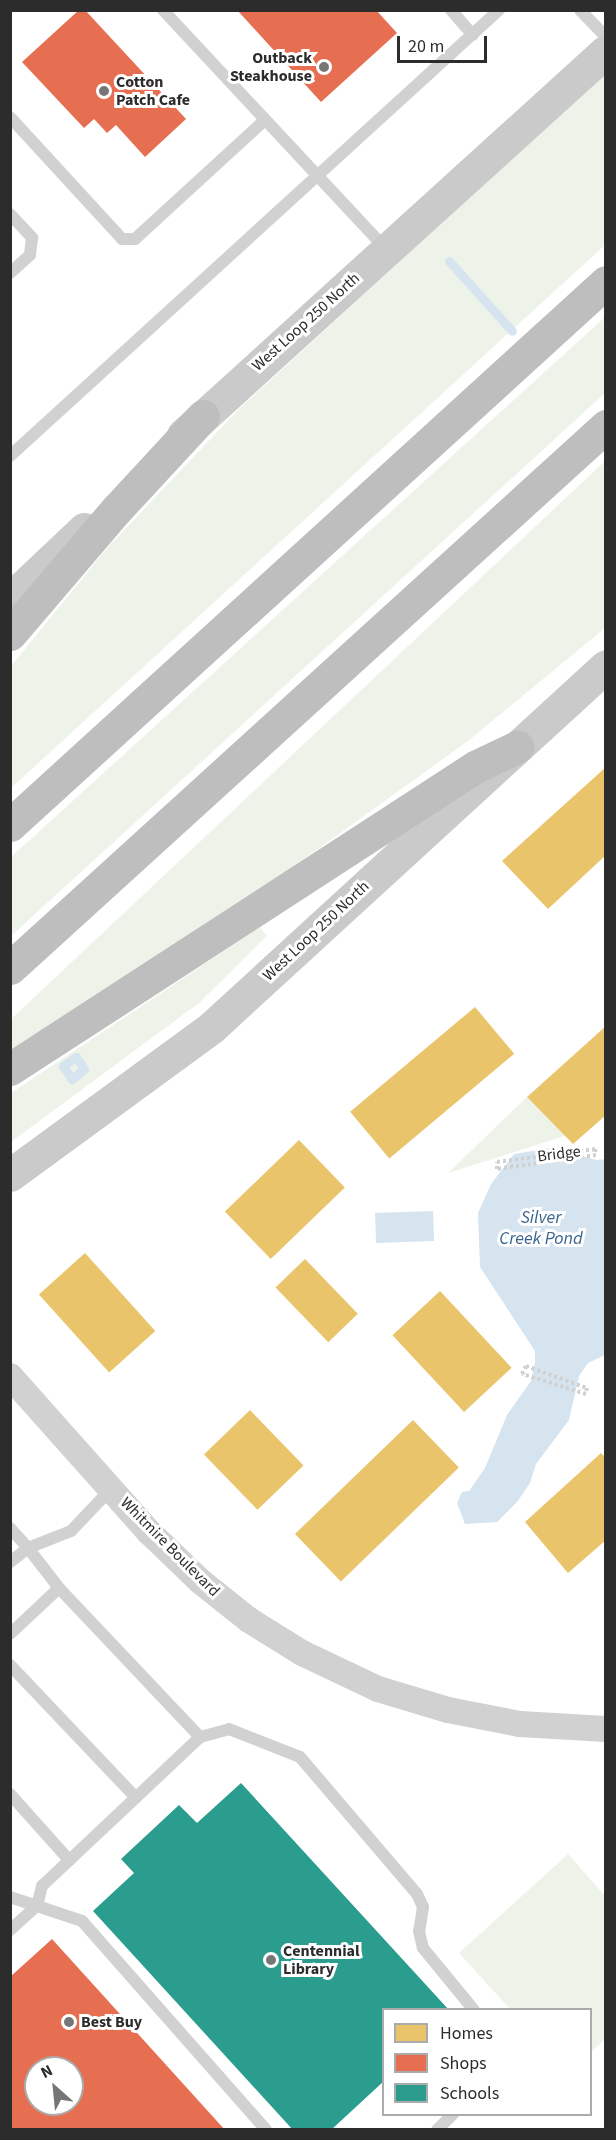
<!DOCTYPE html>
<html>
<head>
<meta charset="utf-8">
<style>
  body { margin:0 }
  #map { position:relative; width:616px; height:2140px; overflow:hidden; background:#fff; font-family:"Source Sans 3",sans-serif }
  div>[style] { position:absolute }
  .green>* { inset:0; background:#eef3ea }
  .water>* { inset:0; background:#d6e4f0; transform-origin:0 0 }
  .homes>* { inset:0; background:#e9c46a; transform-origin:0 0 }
  .shops>* { inset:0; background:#e76f51 }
  .schools>* { inset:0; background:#2a9d8f }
  .stream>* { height:9px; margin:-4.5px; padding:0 4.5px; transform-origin:4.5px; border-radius:4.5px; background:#d6e4f0 }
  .path>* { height:4px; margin-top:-2px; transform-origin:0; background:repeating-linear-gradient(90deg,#d1d1d1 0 3px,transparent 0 6px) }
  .service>* { height:12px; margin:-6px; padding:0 6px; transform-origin:6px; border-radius:6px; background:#d1d1d1 }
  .minor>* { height:26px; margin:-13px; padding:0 13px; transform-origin:13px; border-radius:13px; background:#d1d1d1 }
  .secondary>* { height:33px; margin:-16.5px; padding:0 16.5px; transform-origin:16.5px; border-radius:16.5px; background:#cacaca }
  .motorway>* { height:33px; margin:-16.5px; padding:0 16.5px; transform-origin:16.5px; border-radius:16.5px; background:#bebebe }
  .dots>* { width:16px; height:16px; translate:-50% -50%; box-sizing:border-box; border:3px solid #fff; border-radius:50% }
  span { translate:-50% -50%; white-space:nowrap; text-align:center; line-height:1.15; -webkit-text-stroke:6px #fff; paint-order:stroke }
  .poi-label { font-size:16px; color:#2c2c2c; font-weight:700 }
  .right { translate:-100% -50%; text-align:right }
  .left { translate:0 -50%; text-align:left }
  .street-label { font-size:16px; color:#2c2c2c }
  .water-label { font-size:18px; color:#3b648d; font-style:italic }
  .frame { position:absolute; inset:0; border:12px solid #2c2c2c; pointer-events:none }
  .legend { position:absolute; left:382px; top:2008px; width:210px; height:108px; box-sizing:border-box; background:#fff; border:2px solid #ababab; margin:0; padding:8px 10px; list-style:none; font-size:18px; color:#2c2c2c }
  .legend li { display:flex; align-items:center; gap:12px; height:30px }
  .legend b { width:30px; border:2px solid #ababab }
  .north { position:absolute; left:24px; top:2056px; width:60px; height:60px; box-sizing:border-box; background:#fff; border:2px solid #ababab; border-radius:50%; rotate:333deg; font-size:16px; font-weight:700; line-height:24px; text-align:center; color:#2c2c2c }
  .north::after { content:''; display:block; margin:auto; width:21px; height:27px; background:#767676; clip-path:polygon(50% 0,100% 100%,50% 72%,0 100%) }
  .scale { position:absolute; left:397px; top:36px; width:90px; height:27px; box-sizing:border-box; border:3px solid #2c2c2c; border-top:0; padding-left:8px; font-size:18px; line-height:21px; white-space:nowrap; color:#2c2c2c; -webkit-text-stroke:4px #fff; paint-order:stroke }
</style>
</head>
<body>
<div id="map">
  <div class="green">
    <div style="clip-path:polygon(605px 74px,605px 245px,11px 788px,11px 666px,108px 547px,239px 409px)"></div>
    <div style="clip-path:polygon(605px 317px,605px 393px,11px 936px,11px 857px)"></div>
    <div style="clip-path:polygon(605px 461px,605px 628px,468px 741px,339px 834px,212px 924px,11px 1054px,10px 1020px)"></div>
    <div style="clip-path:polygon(260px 927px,267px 936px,199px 1003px,11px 1142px,11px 1093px)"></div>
    <div style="clip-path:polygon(527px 1097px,565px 1136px,448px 1173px)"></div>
    <div style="clip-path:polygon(568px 1854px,605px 1896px,605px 2039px,591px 2052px,590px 2010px,510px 2009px,459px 1953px)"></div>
  </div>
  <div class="water">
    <div style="clip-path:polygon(550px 1148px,597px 1160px,605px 1159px,605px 1355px,588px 1363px,579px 1376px,569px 1420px,536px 1464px,530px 1483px,517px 1502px,497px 1522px,465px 1524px,457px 1503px,462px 1492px,469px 1491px,485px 1468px,507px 1415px,531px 1381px,535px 1362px,535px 1351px,480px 1267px,478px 1213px,491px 1184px,514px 1154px)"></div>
    <div style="left:433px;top:1211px;width:30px;height:58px;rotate:88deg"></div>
  </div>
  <div class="homes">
    <div style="clip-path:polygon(606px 767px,606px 855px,548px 909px,502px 861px)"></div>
    <div style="left:475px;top:1007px;width:61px;height:163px;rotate:50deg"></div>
    <div style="clip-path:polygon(606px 1026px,606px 1115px,573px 1144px,527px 1097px)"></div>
    <div style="left:299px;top:1140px;width:66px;height:103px;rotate:46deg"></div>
    <div style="left:85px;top:1253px;width:105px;height:62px;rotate:48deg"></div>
    <div style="left:305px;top:1259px;width:76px;height:41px;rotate:46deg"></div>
    <div style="left:440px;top:1291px;width:105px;height:65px;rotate:47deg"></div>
    <div style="left:250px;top:1410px;width:77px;height:64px;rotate:46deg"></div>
    <div style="left:413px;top:1420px;width:66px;height:164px;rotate:46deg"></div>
    <div style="clip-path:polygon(601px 1453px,606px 1458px,606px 1540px,568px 1573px,525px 1522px)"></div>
  </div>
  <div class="shops">
    <div style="clip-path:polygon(79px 10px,85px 10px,186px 119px,145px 157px,116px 125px,107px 133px,94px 119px,84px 128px,22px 62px)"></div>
    <div style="clip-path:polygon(237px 10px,376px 10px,397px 33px,321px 102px)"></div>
    <div style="clip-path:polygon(evenodd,52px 1939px,225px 2130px,10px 2130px,10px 1977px,52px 1939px,36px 2068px,72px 2068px,72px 2104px,36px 2104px,36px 2068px)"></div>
  </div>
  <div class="schools">
    <div style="clip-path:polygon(241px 1783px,449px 2010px,384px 2010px,384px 2081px,331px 2130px,293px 2130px,93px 1911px,134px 1873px,121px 1859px,179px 1805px,197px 1823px)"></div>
  </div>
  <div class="stream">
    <div style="left:449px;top:261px;width:94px;rotate:48deg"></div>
    <div style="left:76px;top:1057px;width:14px;rotate:56deg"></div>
    <div style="left:84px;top:1069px;width:16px;rotate:140deg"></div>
    <div style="left:72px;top:1079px;width:16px;rotate:-125deg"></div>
    <div style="left:63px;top:1066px;width:16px;rotate:-35deg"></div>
  </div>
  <div class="path">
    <div style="left:595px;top:1149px;width:6px;rotate:81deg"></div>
    <div style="left:596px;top:1155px;width:100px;rotate:172deg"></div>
    <div style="left:497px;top:1169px;width:7px;rotate:-90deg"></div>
    <div style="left:497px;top:1162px;width:99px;rotate:-7.6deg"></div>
    <div style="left:526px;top:1366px;width:65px;rotate:19.8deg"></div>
    <div style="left:587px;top:1388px;width:6px;rotate:99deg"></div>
    <div style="left:586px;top:1394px;width:67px;rotate:-162.6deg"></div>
    <div style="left:522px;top:1374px;width:9px;rotate:-63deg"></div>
  </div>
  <div class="service">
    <div style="left:163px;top:10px;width:325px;rotate:47deg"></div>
    <div style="left:451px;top:10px;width:33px;rotate:49deg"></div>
    <div style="left:580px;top:10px;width:37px;rotate:46deg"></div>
    <div style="left:10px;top:117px;width:166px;rotate:47.4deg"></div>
    <div style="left:122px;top:239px;width:13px"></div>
    <div style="left:135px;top:239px;width:176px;rotate:-42.5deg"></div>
    <div style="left:10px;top:214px;width:33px;rotate:47deg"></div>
    <div style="left:32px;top:238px;width:17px;rotate:97deg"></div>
    <div style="left:30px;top:255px;width:27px;rotate:138deg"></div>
    <div style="left:10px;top:456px;width:662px;rotate:-42.37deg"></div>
    <div style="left:111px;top:1489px;width:58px;rotate:133.6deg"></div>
    <div style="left:71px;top:1531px;width:46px;rotate:158.4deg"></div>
    <div style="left:28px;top:1548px;width:51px;rotate:52.2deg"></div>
    <div style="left:59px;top:1588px;width:205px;rotate:46.6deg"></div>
    <div style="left:10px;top:1528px;width:27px;rotate:48deg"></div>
    <div style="left:28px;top:1548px;width:23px;rotate:142deg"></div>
    <div style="left:10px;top:1634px;width:67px;rotate:-43.2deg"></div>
    <div style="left:10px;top:1665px;width:183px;rotate:46.5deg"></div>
    <div style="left:10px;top:1794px;width:89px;rotate:48.2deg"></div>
    <div style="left:10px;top:1897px;width:76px;rotate:18.4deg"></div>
    <div style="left:82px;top:1921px;width:278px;rotate:48.6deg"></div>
    <div style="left:10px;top:1930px;width:36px;rotate:-42deg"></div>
    <div style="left:37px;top:1906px;width:21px;rotate:-76deg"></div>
    <div style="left:42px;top:1886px;width:217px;rotate:-43.3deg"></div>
    <div style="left:200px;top:1737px;width:30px;rotate:-15deg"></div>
    <div style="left:229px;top:1729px;width:76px;rotate:21.5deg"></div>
    <div style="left:300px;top:1757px;width:180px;rotate:49.5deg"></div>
    <div style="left:417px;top:1894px;width:14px;rotate:65deg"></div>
    <div style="left:423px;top:1907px;width:24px;rotate:99deg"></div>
    <div style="left:419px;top:1931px;width:17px;rotate:77deg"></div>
    <div style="left:423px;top:1948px;width:80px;rotate:50.6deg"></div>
    <div style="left:437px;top:2130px;width:23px;rotate:-45deg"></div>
  </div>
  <div class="minor">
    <div style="left:10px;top:1376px;width:209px;rotate:48.3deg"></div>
    <div style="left:149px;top:1532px;width:71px;rotate:43.9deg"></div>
    <div style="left:200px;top:1581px;width:63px;rotate:38.5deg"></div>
    <div style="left:249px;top:1620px;width:62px;rotate:31.9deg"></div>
    <div style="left:302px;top:1653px;width:84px;rotate:25.3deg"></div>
    <div style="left:378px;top:1689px;width:73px;rotate:16.7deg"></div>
    <div style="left:448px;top:1710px;width:73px;rotate:11deg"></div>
    <div style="left:520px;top:1724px;width:86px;rotate:3.3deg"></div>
  </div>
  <div class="secondary">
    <div style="left:183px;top:435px;width:571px;rotate:-42.23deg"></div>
    <div style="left:10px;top:599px;width:102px;rotate:-43.4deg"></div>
    <div style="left:10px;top:1175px;width:250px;rotate:-36.2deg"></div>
    <div style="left:212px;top:1027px;width:534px;rotate:-42.5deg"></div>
  </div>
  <div class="motorway">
    <div style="left:10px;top:634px;width:163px;rotate:-49.5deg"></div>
    <div style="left:116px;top:510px;width:128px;rotate:-47.2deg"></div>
    <div style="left:10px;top:825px;width:806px;rotate:-42.34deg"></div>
    <div style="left:10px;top:968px;width:806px;rotate:-42.28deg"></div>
    <div style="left:10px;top:1069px;width:554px;rotate:-33deg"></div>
    <div style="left:475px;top:767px;width:47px;rotate:-25.5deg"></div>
  </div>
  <div class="dots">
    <div style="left:324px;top:67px;background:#767676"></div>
    <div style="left:104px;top:91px;background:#767676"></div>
    <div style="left:271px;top:1960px;background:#767676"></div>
    <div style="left:69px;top:2022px;background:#767676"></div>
  </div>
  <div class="poi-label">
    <span class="right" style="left:312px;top:67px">Outback<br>Steakhouse</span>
    <span class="left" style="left:116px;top:91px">Cotton<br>Patch Cafe</span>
    <span class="left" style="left:283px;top:1960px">Centennial<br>Library</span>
    <span class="left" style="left:81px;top:2022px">Best Buy</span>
  </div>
  <div class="street-label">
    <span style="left:306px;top:322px;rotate:-42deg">West Loop 250 North</span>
    <span style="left:316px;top:931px;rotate:-43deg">West Loop 250 North</span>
    <span style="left:559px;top:1154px;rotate:-7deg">Bridge</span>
    <span style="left:170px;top:1547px;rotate:45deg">Whitmire Boulevard</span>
  </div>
  <div class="water-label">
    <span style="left:541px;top:1229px">Silver<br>Creek Pond</span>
  </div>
  <div class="frame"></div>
  <ul class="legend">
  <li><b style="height:16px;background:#e9c46a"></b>Homes</li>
  <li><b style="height:16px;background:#e76f51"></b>Shops</li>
  <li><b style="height:16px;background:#2a9d8f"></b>Schools</li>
  </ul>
  <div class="north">N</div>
  <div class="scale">20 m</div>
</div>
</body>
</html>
